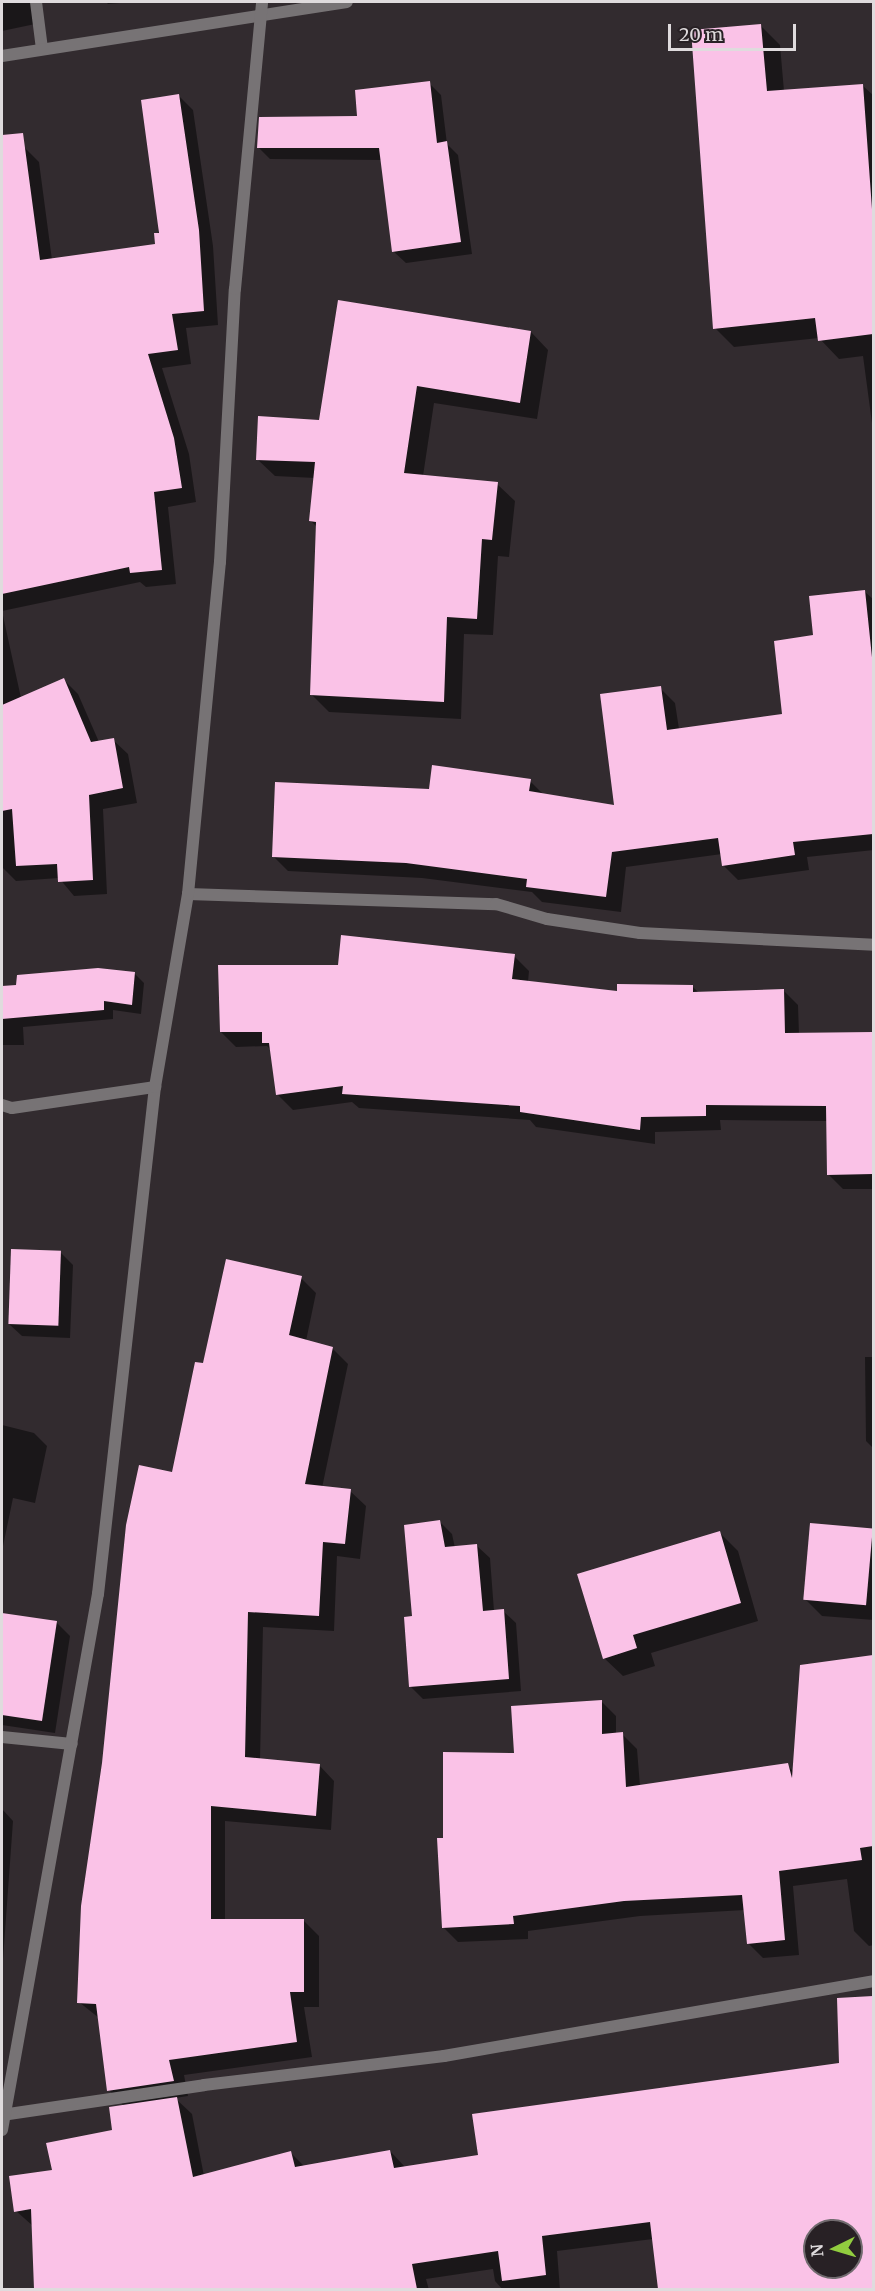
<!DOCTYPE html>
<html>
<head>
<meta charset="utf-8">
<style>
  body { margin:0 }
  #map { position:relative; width:875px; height:2291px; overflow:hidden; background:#322b2f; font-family:Merriweather,serif }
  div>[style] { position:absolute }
  .shadow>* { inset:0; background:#0007 }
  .building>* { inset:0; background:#fac2e7; transform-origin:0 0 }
  .street>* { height:12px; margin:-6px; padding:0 6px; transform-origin:6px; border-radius:6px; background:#777375 }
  span { translate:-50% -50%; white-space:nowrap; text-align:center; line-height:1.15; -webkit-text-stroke:6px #282125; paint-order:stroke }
  .frame { position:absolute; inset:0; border:3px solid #dfdbdd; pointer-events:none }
  .north { position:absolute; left:803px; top:2219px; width:60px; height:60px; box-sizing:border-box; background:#282125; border:2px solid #716b6f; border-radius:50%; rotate:265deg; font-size:16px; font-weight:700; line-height:24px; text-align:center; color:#dfdbdd }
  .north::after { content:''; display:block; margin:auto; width:21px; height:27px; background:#92cd3f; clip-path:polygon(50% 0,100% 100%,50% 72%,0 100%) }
  .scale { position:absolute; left:668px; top:24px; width:128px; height:27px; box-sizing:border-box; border:3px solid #dfdbdd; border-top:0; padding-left:8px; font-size:18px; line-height:21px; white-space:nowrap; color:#dfdbdd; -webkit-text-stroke:4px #282125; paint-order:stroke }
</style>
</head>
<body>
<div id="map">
  <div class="shadow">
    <div style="clip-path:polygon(2px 2px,36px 2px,40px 23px,2px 31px)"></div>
    <div style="clip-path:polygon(106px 2px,132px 2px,108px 4px)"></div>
    <div style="clip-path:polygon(761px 26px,780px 45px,784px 91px,862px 85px,874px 96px,874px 438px,863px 356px,839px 359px,819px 338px,734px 347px,715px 328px)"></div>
    <div style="clip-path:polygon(429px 83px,441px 95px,447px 144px,458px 155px,472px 254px,406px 263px,393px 251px,382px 160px,270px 159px,258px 147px,359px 117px)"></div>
    <div style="clip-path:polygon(179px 96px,193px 110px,213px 246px,218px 325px,186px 328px,191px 364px,162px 368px,189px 454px,196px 502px,168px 507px,176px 584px,146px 587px,140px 582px,2px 611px,21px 698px,64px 680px,78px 694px,99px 742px,113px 740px,128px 754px,137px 803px,103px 809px,107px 894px,74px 896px,59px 878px,16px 881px,2px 867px,2px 150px,24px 147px,39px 162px,52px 260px,156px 245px)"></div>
    <div style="clip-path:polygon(531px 332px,548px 350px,537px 419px,434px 403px,423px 476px,497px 484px,515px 501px,509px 557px,498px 556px,493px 635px,464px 634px,461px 719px,329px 712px,312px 695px,318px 528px,311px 521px,315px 478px,275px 476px,257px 459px,320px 422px)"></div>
    <div style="clip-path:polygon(864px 591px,874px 600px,874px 850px,807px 857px,809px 870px,738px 880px,723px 865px,722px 854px,626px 867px,621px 912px,542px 902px,532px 892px,422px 878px,288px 871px,273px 856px,430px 790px,530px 781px,544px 795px,616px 806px,660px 688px,675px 703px,679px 729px,784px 715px,815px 637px)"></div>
    <div style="clip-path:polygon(514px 956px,529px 971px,528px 982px,618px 992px,692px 986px,699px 993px,783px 990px,798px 1005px,799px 1034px,874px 1036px,874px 1189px,843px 1189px,828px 1174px,828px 1121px,720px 1120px,721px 1130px,655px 1132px,655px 1144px,536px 1127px,530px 1120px,359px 1108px,352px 1102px,293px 1110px,278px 1095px,272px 1051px,267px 1046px,236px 1047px,221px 1032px,340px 967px)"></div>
    <div style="clip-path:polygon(134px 973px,144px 983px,141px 1014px,113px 1010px,113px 1019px,23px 1027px,24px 1045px,2px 1045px,2px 987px)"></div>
    <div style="clip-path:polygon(60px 1252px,73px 1265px,70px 1338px,22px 1336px,9px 1324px)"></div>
    <div style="clip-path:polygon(evenodd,301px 1278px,316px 1293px,306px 1341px,332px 1348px,348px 1364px,322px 1488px,350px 1491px,366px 1506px,360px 1559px,337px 1556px,334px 1631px,263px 1627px,260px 1760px,319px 1765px,334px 1781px,331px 1830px,225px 1821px,225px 1921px,304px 1921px,319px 1936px,319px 2007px,304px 2007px,312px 2057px,184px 2075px,188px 2096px,175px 2098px,192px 2114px,204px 2176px,290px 2152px,305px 2167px,390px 2151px,405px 2167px,480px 2157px,840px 2065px,839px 2003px,874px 1998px,874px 2290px,659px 2290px,653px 2239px,557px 2251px,560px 2290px,503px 2290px,495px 2281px,493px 2269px,426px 2279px,429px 2290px,35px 2290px,33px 2226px,16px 2211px,54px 2171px,114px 2131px,125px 2107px,109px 2090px,99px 2018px,79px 2002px,173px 1474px,204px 1365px,301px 1278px,815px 2231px,851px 2231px,851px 2267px,815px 2267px,815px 2231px)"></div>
    <div style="clip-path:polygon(865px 1357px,874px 1357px,874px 1449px,866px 1441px)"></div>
    <div style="clip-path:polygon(2px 1425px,34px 1433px,47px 1446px,35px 1503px,13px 1498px,2px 1551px)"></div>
    <div style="clip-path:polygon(439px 1521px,452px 1534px,455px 1548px,477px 1546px,490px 1558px,494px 1611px,503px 1611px,516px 1623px,521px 1691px,423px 1699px,411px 1687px,414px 1618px)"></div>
    <div style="clip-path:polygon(811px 1525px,874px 1529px,874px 1620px,822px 1616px,806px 1600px)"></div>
    <div style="clip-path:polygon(719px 1532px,738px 1551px,758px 1621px,651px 1653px,655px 1666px,623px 1676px,604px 1658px)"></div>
    <div style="clip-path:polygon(2px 1614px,57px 1623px,70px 1636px,55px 1733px,2px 1725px)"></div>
    <div style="clip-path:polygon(874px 1657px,874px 1945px,869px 1946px,854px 1931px,847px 1879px,793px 1886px,799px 1955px,763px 1958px,748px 1943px,745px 1910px,640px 1916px,528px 1931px,528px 1939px,458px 1942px,443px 1927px,444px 1839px,516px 1754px,601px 1701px,616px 1716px,616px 1734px,622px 1734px,637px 1749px,640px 1786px,787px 1765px,794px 1772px,801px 1667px)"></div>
    <div style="clip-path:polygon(2px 1809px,13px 1821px,2px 1973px)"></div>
  </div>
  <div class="building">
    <div style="clip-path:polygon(761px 24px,767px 91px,863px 84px,873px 223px,873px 334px,818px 341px,815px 318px,713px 329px,691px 30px)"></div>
    <div style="clip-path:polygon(430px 81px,437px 143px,447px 141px,461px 242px,392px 252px,379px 148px,257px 148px,259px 117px,357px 116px,355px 90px)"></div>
    <div style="clip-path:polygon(179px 94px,199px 230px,204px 311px,172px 314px,178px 350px,148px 354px,174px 438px,182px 488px,154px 492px,162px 570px,130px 573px,129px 567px,2px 594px,2px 135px,23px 133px,40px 260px,155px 244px,154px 233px,159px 233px,141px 100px)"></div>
    <div style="clip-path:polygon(338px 300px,531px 331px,520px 403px,417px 386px,404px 473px,498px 482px,492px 540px,482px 539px,477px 619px,447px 617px,444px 702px,310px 695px,316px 522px,309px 521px,315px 462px,256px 460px,258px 416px,319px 420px)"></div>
    <div style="clip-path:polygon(865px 590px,873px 667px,873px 834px,793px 842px,795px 855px,722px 866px,718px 838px,612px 852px,606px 897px,526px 887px,527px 879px,406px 863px,272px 857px,275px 782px,429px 789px,432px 765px,531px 779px,529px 791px,614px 805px,600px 694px,661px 686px,667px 730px,782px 714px,774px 641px,813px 635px,809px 596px)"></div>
    <div style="clip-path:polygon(64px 678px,91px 742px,114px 738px,123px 788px,89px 795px,93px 880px,58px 882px,57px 864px,16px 866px,12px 809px,2px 811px,2px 705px)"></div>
    <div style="clip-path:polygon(341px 935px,515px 954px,512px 979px,617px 991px,617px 984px,693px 985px,693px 992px,784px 989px,785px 1033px,873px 1032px,873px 1174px,827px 1175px,826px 1106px,706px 1105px,706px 1116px,641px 1117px,640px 1130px,520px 1112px,520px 1106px,342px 1094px,343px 1086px,276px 1095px,269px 1043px,262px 1043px,262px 1032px,220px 1032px,218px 965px,338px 965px)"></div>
    <div style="clip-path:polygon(98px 968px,135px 972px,132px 1005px,104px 1001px,104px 1010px,2px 1019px,2px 986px,16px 985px,17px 975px)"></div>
    <div style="left:11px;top:1249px;width:50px;height:75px;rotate:2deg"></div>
    <div style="clip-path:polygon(226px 1259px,302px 1276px,289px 1335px,333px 1347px,305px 1484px,351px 1489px,345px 1544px,323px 1542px,319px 1616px,248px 1612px,245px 1757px,320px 1764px,316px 1816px,211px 1806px,211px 1919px,304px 1919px,304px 1992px,290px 1992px,297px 2042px,169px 2060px,174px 2081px,107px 2091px,96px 2004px,77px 2003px,81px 1906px,102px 1763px,126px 1525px,139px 1465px,172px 1472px,195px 1362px,203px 1363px)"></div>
    <div style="clip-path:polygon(440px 1520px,445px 1547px,477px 1544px,483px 1611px,504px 1609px,509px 1679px,409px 1687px,404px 1617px,412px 1616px,404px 1525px)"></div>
    <div style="left:810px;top:1523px;width:63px;height:77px;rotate:5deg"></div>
    <div style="clip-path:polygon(720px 1531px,741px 1603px,633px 1635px,637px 1648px,603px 1659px,577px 1574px)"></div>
    <div style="clip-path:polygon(2px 1613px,57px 1621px,42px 1721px,2px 1715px)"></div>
    <div style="clip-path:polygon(873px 1655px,873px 1846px,860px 1848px,862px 1860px,779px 1871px,785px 1940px,747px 1944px,742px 1895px,624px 1901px,513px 1916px,514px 1924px,442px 1928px,437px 1838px,443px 1838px,443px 1752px,514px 1753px,511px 1706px,602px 1700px,602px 1734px,623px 1732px,626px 1787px,788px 1763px,792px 1778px,800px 1665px)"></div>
    <div style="clip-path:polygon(evenodd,873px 1996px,873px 2289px,658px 2289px,650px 2222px,542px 2236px,546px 2275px,502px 2281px,498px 2251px,412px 2264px,417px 2289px,34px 2289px,31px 2209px,14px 2212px,9px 2176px,52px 2170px,46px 2143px,112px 2130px,109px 2107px,177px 2097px,193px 2177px,291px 2151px,295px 2167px,390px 2150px,394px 2168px,478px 2155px,472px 2114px,839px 2063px,837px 1998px,873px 1996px,815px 2231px,851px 2231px,851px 2267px,815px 2267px,815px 2231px)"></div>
  </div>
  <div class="street">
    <div style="left:36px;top:2px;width:47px;rotate:82.7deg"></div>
    <div style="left:2px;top:56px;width:349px;rotate:-8.9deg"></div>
    <div style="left:188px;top:894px;width:308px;rotate:1.9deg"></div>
    <div style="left:496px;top:904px;width:53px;rotate:16.4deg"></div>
    <div style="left:547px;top:919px;width:94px;rotate:8.6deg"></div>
    <div style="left:640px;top:933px;width:234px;rotate:2.9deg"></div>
    <div style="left:2px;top:1105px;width:10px;rotate:17deg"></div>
    <div style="left:12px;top:1108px;width:145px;rotate:-8.4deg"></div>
    <div style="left:2px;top:1737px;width:70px;rotate:5.7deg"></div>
    <div style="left:2px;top:2115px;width:204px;rotate:-8.4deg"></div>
    <div style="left:204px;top:2085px;width:242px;rotate:-6.9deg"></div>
    <div style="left:444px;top:2056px;width:436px;rotate:-9.9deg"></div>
    <div style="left:2px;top:2130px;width:545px;rotate:-79.85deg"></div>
    <div style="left:98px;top:1594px;width:510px;rotate:-83.59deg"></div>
    <div style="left:155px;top:1087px;width:196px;rotate:-80.3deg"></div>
    <div style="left:188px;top:894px;width:334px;rotate:-84.5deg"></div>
    <div style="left:220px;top:562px;width:273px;rotate:-86.9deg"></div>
    <div style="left:235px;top:289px;width:288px;rotate:-84.6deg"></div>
  </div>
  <div class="frame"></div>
  <div class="north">N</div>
  <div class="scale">20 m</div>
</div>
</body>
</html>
